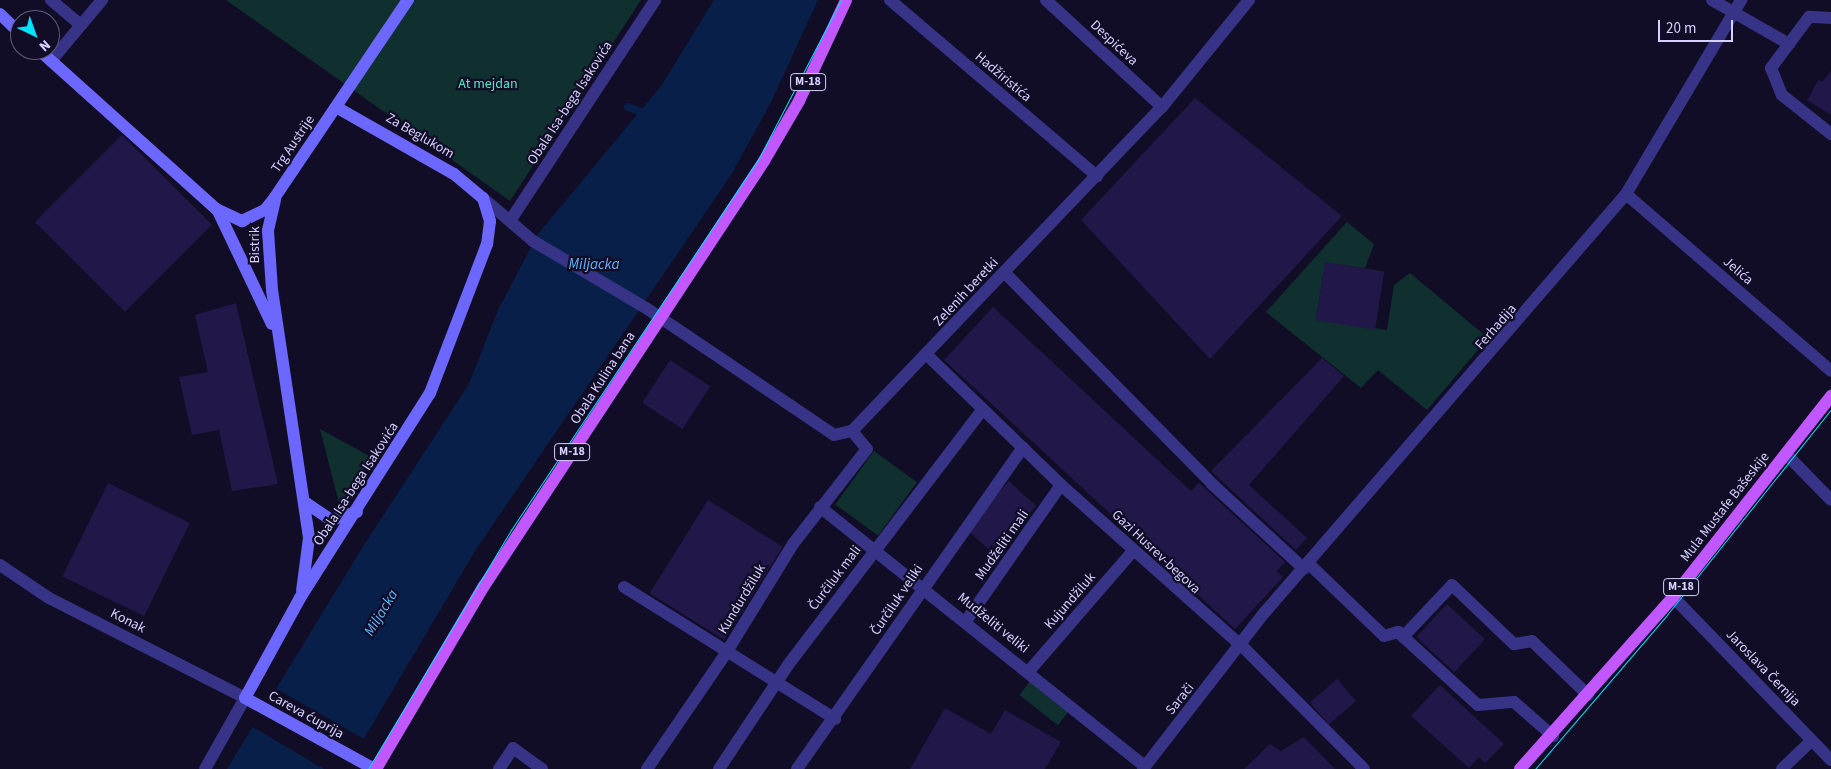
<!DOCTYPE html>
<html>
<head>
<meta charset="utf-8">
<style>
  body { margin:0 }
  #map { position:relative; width:1831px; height:769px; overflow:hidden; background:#110d26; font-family:"Source Sans 3",sans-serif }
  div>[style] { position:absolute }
  .green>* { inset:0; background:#0f302f; transform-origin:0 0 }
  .water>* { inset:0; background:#082049 }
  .pier>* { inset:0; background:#110d26 }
  .stream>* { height:8px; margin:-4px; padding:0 4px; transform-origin:4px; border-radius:4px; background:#082049 }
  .building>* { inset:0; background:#211748; transform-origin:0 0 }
  .street>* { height:12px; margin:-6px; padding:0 6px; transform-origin:6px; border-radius:6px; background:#373488 }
  .secondary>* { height:12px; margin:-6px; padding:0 6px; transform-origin:6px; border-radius:6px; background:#6c68ff }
  .primary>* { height:12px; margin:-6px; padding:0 6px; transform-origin:6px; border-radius:6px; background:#c158ff }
  .tram>* { height:1px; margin:-0.5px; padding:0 0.5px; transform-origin:0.5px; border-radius:0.5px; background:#00e3fc }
  span { translate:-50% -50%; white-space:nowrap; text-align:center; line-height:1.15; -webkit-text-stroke:4.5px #110d26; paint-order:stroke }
  .shield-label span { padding:1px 4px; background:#110d26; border:1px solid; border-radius:4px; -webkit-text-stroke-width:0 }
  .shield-label { font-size:12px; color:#d7d1ff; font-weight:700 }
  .street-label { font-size:14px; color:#d7d1ff }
  .park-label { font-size:14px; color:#54e8c3 }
  .water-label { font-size:15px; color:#5fb5ff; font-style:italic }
  .north { position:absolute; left:10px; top:10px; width:50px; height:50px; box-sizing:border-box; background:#110d26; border:1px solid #605b7d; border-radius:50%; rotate:138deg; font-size:14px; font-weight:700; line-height:20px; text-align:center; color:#d7d1ff }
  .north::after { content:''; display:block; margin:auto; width:18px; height:22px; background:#00e3fc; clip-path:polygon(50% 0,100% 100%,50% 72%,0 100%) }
  .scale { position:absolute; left:1658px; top:20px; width:75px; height:22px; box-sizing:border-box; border:2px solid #d7d1ff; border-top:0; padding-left:6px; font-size:15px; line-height:18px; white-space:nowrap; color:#d7d1ff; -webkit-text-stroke:4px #110d26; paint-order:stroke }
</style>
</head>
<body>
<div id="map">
  <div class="green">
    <div style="clip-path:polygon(226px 0,641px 0,510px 201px)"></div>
    <div style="clip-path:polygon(1347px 222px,1374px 244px,1365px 268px,1325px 263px,1316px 319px,1387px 330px,1394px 285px,1410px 273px,1488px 338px,1427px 410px,1378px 370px,1361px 388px,1266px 312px)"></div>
    <div style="clip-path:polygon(320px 429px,371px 457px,340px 507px)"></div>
    <div style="left:874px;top:451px;width:53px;height:66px;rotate:36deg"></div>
    <div style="left:1031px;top:680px;width:49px;height:19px;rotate:38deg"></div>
  </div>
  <div class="water">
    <div style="clip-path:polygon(714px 0,818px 0,770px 104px,731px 175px,475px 551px,346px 769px,227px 769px,364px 545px,469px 384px,498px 310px,538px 234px,661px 86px)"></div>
  </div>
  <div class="pier">
    <div style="clip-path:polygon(275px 688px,364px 739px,346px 769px,324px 769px,251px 726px)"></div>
  </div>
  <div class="stream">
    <div style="left:628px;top:107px;width:22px;rotate:21deg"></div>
  </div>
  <div class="building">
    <div style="clip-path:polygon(1831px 71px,1831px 115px,1807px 100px,1819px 79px,1822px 82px)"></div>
    <div style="clip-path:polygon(1195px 98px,1342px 216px,1210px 359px,1081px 220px)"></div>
    <div style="left:122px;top:135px;width:127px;height:123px;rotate:45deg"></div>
    <div style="left:1325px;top:262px;width:60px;height:59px;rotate:9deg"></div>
    <div style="clip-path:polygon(236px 303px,278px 484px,232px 491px,219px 430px,192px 435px,179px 377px,208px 372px,195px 315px)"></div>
    <div style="clip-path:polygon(993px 307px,1191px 491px,1199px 483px,1285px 562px,1277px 571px,1283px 577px,1235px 629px,944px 360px)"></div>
    <div style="clip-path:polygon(1322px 358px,1344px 376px,1249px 485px,1307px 538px,1296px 550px,1211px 471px)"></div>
    <div style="left:670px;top:360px;width:48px;height:51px;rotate:33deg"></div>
    <div style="left:1009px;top:481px;width:37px;height:64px;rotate:43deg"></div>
    <div style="left:108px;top:483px;width:91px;height:104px;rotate:26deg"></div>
    <div style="left:708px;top:500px;width:88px;height:110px;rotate:32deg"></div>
    <div style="left:1447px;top:604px;width:52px;height:45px;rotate:43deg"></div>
    <div style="left:1337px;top:679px;width:29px;height:36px;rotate:49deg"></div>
    <div style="clip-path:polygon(1440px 685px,1504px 744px,1485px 763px,1479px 757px,1469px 768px,1411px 716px)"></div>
    <div style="clip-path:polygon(945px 708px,991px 734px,1005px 710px,1061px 742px,1045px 769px,910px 769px)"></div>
    <div style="clip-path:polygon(1304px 737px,1335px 769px,1244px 769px,1270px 744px,1281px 751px)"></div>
  </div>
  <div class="street">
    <div style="left:51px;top:0;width:39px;rotate:40deg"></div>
    <div style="left:890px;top:0;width:272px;rotate:40.4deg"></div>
    <div style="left:1046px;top:0;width:158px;rotate:42.7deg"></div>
    <div style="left:1712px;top:0;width:89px;rotate:29.7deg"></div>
    <div style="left:1831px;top:18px;width:22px;rotate:-177deg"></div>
    <div style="left:1809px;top:17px;width:64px;rotate:126.7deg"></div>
    <div style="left:1771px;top:68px;width:29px;rotate:68deg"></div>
    <div style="left:1782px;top:95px;width:63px;rotate:38.5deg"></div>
    <div style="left:51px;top:61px;width:80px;rotate:-50.1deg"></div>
    <div style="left:1626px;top:194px;width:271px;rotate:40.8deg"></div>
    <div style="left:483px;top:198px;width:66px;rotate:40.7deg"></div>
    <div style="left:533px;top:241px;width:131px;rotate:30.7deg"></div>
    <div style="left:646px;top:308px;width:227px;rotate:34deg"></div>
    <div style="left:834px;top:435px;width:18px;rotate:-13deg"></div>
    <div style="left:852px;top:431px;width:448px;rotate:-46.3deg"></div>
    <div style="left:1162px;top:107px;width:138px;rotate:-50.9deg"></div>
    <div style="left:510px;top:221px;width:264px;rotate:-56.7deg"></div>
    <div style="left:1005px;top:273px;width:296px;rotate:45.5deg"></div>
    <div style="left:1212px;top:484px;width:125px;rotate:42.7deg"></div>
    <div style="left:927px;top:355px;width:187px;rotate:44.1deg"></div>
    <div style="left:1061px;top:485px;width:245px;rotate:41.7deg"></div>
    <div style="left:1244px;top:648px;width:170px;rotate:45.2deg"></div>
    <div style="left:1786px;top:454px;width:64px;rotate:45.6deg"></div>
    <div style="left:820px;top:507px;width:416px;rotate:38.6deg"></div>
    <div style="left:1309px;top:564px;width:100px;rotate:43.8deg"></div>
    <div style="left:0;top:565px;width:59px;rotate:34deg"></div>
    <div style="left:49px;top:598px;width:220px;rotate:27deg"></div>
    <div style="left:245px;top:698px;width:81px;rotate:119.4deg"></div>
    <div style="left:624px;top:587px;width:249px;rotate:32deg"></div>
    <div style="left:1673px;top:597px;width:227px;rotate:45.9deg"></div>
    <div style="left:966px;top:621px;width:166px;rotate:-55.1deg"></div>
    <div style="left:1384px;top:636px;width:15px;rotate:-16deg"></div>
    <div style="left:1398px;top:632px;width:108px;rotate:42.4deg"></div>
    <div style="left:1478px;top:705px;width:36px;rotate:-5deg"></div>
    <div style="left:1514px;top:702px;width:52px;rotate:41.1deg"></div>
    <div style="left:1403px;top:637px;width:71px;rotate:-46.7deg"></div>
    <div style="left:1452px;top:585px;width:86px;rotate:43.6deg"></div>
    <div style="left:1514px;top:644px;width:18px;rotate:-9deg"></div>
    <div style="left:1532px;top:641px;width:78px;rotate:44deg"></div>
    <div style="left:1029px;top:671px;width:159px;rotate:-49.1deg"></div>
    <div style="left:499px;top:769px;width:25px;rotate:-56deg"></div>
    <div style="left:513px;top:748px;width:36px;rotate:36deg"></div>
    <div style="left:647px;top:769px;width:140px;rotate:-55.7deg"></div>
    <div style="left:726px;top:653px;width:128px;rotate:-58.4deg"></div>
    <div style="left:793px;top:544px;width:120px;rotate:-52.1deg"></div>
    <div style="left:867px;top:449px;width:23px;rotate:-130deg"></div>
    <div style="left:719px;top:769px;width:125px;rotate:-56.4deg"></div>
    <div style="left:788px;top:665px;width:320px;rotate:-52.7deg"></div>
    <div style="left:797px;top:769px;width:393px;rotate:-54.9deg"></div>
    <div style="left:1143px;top:769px;width:199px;rotate:-52.2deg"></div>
    <div style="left:1265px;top:612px;width:552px;rotate:-49.18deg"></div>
    <div style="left:1626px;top:194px;width:226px;rotate:-59.3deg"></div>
    <div style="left:1782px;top:769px;width:40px;rotate:-44deg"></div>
  </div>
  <div class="secondary">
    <div style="left:0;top:14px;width:28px;rotate:44deg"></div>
    <div style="left:39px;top:50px;width:238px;rotate:41.9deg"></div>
    <div style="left:216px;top:209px;width:29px;rotate:25deg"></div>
    <div style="left:242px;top:221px;width:25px;rotate:-26deg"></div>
    <div style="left:265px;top:210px;width:16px;rotate:-52deg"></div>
    <div style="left:275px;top:197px;width:238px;rotate:-56deg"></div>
    <div style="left:336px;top:107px;width:136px;rotate:29.6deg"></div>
    <div style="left:454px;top:174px;width:38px;rotate:40deg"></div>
    <div style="left:483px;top:198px;width:24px;rotate:73deg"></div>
    <div style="left:490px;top:221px;width:23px;rotate:97deg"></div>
    <div style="left:487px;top:244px;width:160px;rotate:110.9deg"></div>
    <div style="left:430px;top:393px;width:243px;rotate:122.4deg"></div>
    <div style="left:300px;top:598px;width:114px;rotate:118.8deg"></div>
    <div style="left:245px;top:698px;width:147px;rotate:28.8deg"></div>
    <div style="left:275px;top:200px;width:32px;rotate:103deg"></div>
    <div style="left:268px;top:231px;width:59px;rotate:86.1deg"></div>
    <div style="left:272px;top:290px;width:251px;rotate:81.5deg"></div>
    <div style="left:309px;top:538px;width:53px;rotate:97.5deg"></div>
    <div style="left:218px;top:211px;width:125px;rotate:64.5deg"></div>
    <div style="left:306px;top:503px;width:30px;rotate:34deg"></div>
    <div style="left:331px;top:520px;width:27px;rotate:-17deg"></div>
  </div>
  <div class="primary">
    <div style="left:376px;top:769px;width:212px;rotate:-59.5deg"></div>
    <div style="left:484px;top:586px;width:509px;rotate:-56.62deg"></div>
    <div style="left:764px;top:161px;width:69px;rotate:-59.7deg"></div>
    <div style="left:799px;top:101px;width:111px;rotate:-65deg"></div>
    <div style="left:1520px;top:769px;width:230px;rotate:-48.3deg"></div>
    <div style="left:1673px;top:597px;width:256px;rotate:-51.8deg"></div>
  </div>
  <div class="tram">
    <div style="left:368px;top:769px;width:279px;rotate:-59.1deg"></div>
    <div style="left:511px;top:530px;width:447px;rotate:-56.3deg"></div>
    <div style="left:759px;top:158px;width:178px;rotate:-62.6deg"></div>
    <div style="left:1535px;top:769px;width:201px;rotate:-49.4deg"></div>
    <div style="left:1666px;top:616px;width:265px;rotate:-51.4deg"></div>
  </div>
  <div class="shield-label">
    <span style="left:808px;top:82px">M-18</span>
    <span style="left:572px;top:452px">M-18</span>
    <span style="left:1681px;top:587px">M-18</span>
  </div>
  <div class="street-label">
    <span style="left:1114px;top:43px;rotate:43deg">Despićeva</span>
    <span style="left:1003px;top:77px;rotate:40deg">Hadžiristića</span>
    <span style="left:570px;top:103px;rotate:-57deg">Obala Isa-bega Isakovića</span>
    <span style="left:420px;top:136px;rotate:30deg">Za Beglukom</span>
    <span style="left:293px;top:144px;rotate:-56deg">Trg Austrije</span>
    <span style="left:255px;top:245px;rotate:-90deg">Bistrik</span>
    <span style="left:1738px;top:271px;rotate:41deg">Jelića</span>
    <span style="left:966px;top:292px;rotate:-47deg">Zelenih beretki</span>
    <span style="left:1496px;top:327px;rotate:-49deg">Ferhadija</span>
    <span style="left:603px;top:378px;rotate:-57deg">Obala Kulina bana</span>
    <span style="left:356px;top:484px;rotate:-57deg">Obala Isa-bega Isakovića</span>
    <span style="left:1725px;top:507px;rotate:-52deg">Mula Mustafe Bašeskije</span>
    <span style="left:1002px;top:545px;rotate:-55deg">Mudželiti mali</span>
    <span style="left:1156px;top:552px;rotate:43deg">Gazi Husrev-begova</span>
    <span style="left:835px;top:578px;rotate:-53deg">Čurčiluk mali</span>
    <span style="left:742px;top:599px;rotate:-59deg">Kundurdžiluk</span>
    <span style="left:897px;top:600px;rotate:-56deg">Čurčiluk veliki</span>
    <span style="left:1070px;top:601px;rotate:-49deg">Kujundžiluk</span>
    <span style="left:128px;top:621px;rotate:27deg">Konak</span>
    <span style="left:993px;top:623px;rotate:39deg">Mudželiti veliki</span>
    <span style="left:1763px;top:668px;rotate:46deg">Jaroslava Černija</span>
    <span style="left:1180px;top:699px;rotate:-51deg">Sarači</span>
    <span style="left:306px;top:715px;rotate:29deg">Careva ćuprija</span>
  </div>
  <div class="park-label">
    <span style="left:488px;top:84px">At mejdan</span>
  </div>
  <div class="water-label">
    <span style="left:594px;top:265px">Miljacka</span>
    <span style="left:381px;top:613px;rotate:-59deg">Miljacka</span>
  </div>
  <div class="north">N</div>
  <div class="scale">20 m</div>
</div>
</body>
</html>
